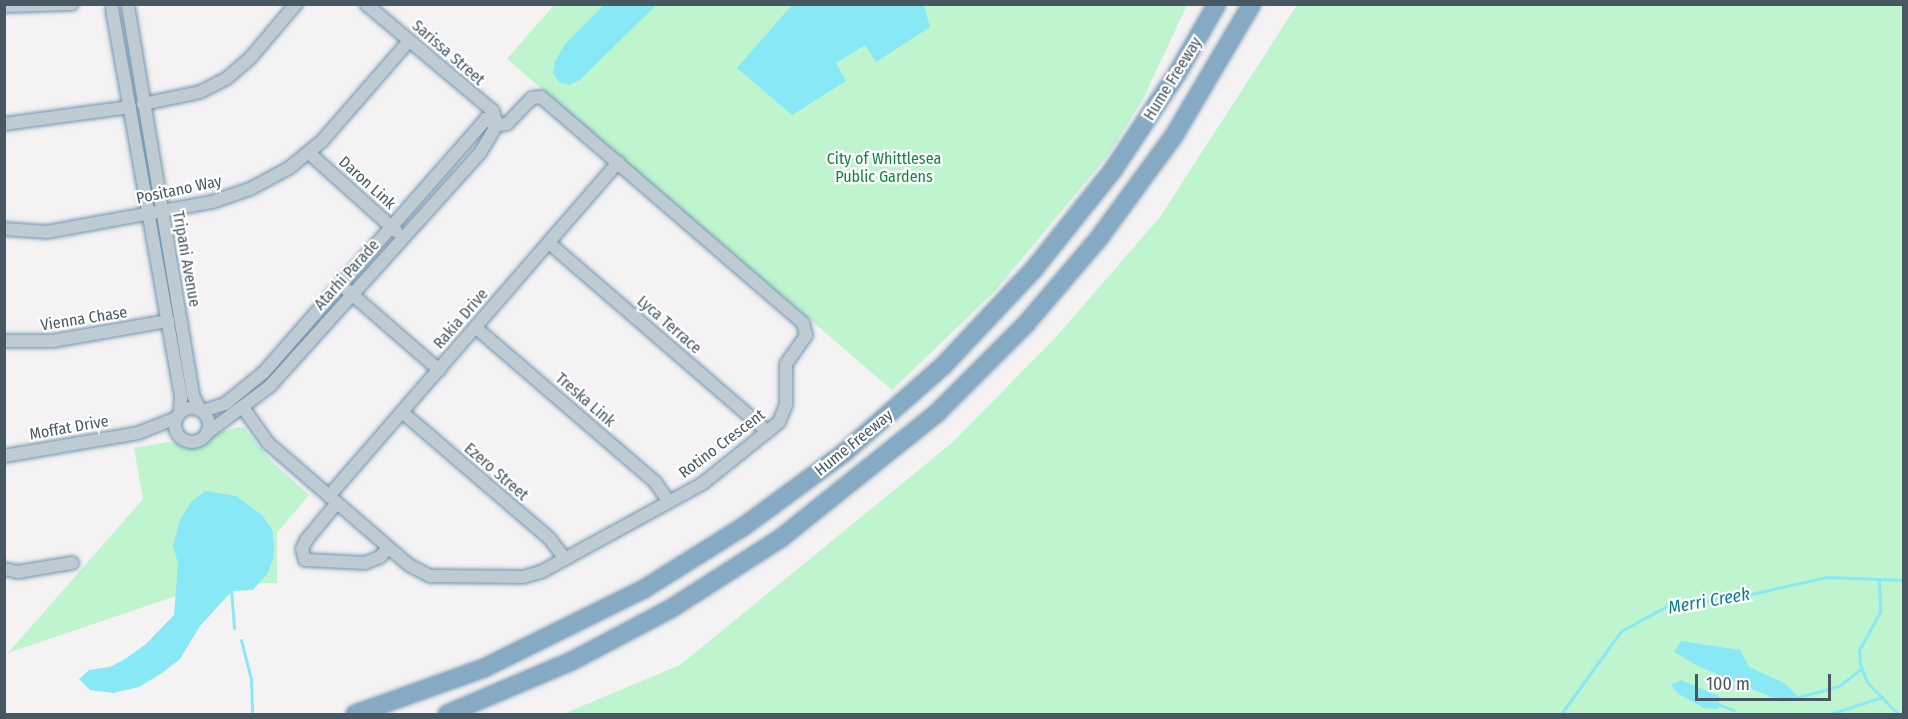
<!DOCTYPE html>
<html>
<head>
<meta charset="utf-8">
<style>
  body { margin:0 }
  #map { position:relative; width:1908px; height:719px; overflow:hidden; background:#f4f2f2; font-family:"Fira Sans Condensed",sans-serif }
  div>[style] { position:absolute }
  .green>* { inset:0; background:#bef4ce }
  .water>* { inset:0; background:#88e8f5 }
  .stream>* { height:3px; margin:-1.5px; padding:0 1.5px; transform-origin:1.5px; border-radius:1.5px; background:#88e8f5 }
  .roads { filter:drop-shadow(0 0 2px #7195b0) drop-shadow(0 0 2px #7195b0) }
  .minor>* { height:12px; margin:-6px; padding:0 6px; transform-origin:6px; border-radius:6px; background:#bfcbd2 }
  .minor>.ring { margin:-6px; padding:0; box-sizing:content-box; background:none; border:12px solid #bfcbd2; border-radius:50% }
  .highway>* { height:16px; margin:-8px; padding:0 8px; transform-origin:8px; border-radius:8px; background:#86aac4 }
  span { translate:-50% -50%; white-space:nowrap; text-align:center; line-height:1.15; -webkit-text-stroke:4.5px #fff; paint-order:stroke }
  .street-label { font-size:16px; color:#485862 }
  .park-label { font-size:16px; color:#0f8640 }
  .water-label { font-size:18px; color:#048191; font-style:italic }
  .frame { position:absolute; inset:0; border:6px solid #485862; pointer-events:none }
  .scale { position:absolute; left:1695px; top:674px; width:136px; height:27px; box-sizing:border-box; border:3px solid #485862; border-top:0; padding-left:8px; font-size:18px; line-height:21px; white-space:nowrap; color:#485862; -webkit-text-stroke:4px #fff; paint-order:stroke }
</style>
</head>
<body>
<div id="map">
  <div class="green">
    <div style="clip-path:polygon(554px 5px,1187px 5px,1144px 97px,1109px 154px,995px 291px,892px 390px,507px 59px)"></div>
    <div style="clip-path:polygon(1297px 5px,1903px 5px,1903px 714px,563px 714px,680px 665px,953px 442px,1057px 336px,1160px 217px)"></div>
    <div style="clip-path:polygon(238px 427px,244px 428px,271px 461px,309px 495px,277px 533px,277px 583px,214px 583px,8px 653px,143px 499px,134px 448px,168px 442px,195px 447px,210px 436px)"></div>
  </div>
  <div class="water">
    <div style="clip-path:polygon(604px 5px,656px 5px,580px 80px,569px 85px,559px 82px,553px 73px,555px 61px,565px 44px)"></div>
    <div style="clip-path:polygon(792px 5px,924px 5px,930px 27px,876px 62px,865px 45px,836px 63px,846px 81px,792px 115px,737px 68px)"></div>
    <div style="clip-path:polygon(205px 491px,236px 496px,262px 515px,272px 529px,274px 543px,273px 560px,267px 574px,253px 590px,232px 591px,200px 626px,180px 659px,162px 673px,139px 687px,113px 693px,90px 690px,79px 679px,89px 670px,110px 667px,125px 659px,146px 644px,174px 615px,178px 563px,173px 546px,180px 520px,191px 502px)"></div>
    <div style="clip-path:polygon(1681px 641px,1740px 650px,1749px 667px,1784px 683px,1799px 697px,1783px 702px,1698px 666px,1674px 652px)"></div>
    <div style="clip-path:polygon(1681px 680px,1719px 696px,1718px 709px,1704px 708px,1677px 693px,1671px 685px)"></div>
  </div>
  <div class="stream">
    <div style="left:1879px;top:580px;width:32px;rotate:88deg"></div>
    <div style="left:1880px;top:612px;width:43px;rotate:118.9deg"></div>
    <div style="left:1859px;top:650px;width:14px;rotate:86deg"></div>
    <div style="left:1860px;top:664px;width:19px;rotate:69deg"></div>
    <div style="left:1867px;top:682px;width:45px;rotate:45.9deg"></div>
    <div style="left:231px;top:588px;width:40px;rotate:85.7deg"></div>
    <div style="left:241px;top:640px;width:40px;rotate:75.6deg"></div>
    <div style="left:251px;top:679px;width:35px;rotate:88deg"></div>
    <div style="left:1799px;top:697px;width:41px;rotate:-15.4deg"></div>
    <div style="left:1839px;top:686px;width:29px;rotate:-38deg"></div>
    <div style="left:1718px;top:704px;width:17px;rotate:21deg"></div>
    <div style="left:1561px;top:714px;width:102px;rotate:-54.1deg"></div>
    <div style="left:1621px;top:631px;width:55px;rotate:-28.4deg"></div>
    <div style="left:1669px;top:605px;width:64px;rotate:-6.2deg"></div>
    <div style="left:1733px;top:598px;width:96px;rotate:-12.6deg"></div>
    <div style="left:1827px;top:577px;width:77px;rotate:2.2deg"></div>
    <div style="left:1830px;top:714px;width:55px;rotate:-18.1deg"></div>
  </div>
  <div class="roads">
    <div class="minor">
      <div style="left:4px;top:6px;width:68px;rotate:-1.7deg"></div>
      <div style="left:128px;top:6px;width:394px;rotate:80.5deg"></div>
      <div style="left:193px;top:395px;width:17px;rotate:65deg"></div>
      <div style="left:112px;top:9px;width:395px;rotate:79.9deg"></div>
      <div style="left:181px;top:398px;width:14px;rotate:94deg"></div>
      <div style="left:143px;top:104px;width:58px;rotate:-11.9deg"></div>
      <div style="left:200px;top:92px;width:29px;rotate:-27deg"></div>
      <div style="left:226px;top:79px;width:33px;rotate:-41deg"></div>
      <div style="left:251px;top:57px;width:70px;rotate:-49.7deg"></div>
      <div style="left:4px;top:124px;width:127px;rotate:-7.7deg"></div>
      <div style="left:309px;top:153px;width:118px;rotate:41.9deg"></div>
      <div style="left:4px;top:229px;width:43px;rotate:4deg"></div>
      <div style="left:47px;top:232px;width:168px;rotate:-10.3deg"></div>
      <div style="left:212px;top:202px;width:40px;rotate:-18.9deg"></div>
      <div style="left:250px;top:189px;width:44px;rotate:-28.3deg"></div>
      <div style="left:289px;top:168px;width:43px;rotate:-39.3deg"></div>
      <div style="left:322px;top:141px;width:133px;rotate:-49deg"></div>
      <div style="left:549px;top:243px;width:289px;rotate:40.8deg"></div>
      <div style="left:347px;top:290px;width:122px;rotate:41deg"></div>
      <div style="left:475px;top:327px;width:238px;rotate:40.7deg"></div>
      <div style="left:655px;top:482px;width:24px;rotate:55deg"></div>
      <div style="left:4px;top:341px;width:49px"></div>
      <div style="left:53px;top:341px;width:117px;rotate:-9.9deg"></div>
      <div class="ring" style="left:175px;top:408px;width:22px;height:22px"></div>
      <div style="left:244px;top:409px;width:42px;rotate:54.8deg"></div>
      <div style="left:268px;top:443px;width:186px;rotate:40.9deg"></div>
      <div style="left:409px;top:565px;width:24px;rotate:28deg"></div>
      <div style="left:430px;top:576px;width:93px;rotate:0.6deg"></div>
      <div style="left:523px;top:577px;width:19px;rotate:-16deg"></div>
      <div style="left:541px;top:572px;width:183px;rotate:-28.7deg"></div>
      <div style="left:702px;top:484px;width:99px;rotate:-38.8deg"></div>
      <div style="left:779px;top:422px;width:18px;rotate:-68deg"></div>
      <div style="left:786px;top:405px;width:41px;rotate:-90deg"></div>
      <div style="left:786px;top:364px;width:35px;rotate:-55deg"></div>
      <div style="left:806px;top:335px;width:12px;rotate:-104deg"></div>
      <div style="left:803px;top:323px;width:346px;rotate:-139.2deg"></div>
      <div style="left:541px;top:97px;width:9px;rotate:174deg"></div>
      <div style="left:532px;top:98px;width:36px;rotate:134deg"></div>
      <div style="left:507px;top:124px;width:10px;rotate:174deg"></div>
      <div style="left:497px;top:125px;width:13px;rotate:-151deg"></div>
      <div style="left:203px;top:411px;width:23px;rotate:-18deg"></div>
      <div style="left:225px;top:404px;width:50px;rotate:-39.4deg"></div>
      <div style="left:264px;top:372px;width:337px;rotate:-48.7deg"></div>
      <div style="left:402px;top:412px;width:195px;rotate:40.6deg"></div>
      <div style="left:550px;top:539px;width:25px;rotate:53deg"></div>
      <div style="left:207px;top:433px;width:79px;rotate:-36.7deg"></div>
      <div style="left:270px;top:386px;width:314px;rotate:-48deg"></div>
      <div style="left:480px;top:153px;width:33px;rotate:-59deg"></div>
      <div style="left:497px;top:125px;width:15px;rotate:-106deg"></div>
      <div style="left:493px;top:111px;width:166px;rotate:-139.9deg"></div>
      <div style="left:4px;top:456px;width:136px;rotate:-9.7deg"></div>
      <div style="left:138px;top:433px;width:41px;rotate:-21.5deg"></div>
      <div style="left:329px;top:496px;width:442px;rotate:-49.1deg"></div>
      <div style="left:337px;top:503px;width:47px;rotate:129.8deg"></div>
      <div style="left:307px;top:539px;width:11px;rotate:117deg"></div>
      <div style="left:302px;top:549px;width:11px;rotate:75deg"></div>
      <div style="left:305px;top:560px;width:60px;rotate:2.9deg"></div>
      <div style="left:365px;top:563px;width:16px;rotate:-22deg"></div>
      <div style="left:380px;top:557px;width:12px;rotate:-48deg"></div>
      <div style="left:4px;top:569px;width:14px;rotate:12deg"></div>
      <div style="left:18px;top:572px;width:55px;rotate:-9.5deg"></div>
    </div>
    <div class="highway">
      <div style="left:355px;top:714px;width:137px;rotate:-19.6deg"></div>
      <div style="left:484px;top:668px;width:178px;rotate:-26.3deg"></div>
      <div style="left:644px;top:589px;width:117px;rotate:-32.1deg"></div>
      <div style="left:743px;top:527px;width:127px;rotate:-36.3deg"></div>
      <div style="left:845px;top:452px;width:130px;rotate:-41.3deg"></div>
      <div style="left:943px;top:366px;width:133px;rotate:-46.8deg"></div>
      <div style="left:1034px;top:269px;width:127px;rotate:-51.4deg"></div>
      <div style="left:1113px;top:170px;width:118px;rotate:-56.4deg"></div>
      <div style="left:1178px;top:72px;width:78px;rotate:-60.2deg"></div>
      <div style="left:447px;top:714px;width:136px;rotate:-23deg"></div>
      <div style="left:572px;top:661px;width:113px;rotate:-27.9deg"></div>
      <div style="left:672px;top:608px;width:130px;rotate:-32.7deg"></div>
      <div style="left:781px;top:538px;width:200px;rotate:-38.7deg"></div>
      <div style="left:937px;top:413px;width:124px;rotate:-45deg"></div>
      <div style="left:1025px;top:325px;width:114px;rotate:-49.6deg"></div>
      <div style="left:1099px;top:238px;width:129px;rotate:-53.8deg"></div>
      <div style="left:1175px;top:134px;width:151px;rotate:-59.4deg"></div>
    </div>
  </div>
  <div class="street-label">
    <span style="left:448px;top:53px;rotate:41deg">Sarissa Street</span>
    <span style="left:1173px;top:79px;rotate:-58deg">Hume Freeway</span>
    <span style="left:367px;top:183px;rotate:42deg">Daron Link</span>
    <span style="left:179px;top:190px;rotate:-12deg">Positano Way</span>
    <span style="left:186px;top:259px;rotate:80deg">Tripani Avenue</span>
    <span style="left:347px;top:275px;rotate:-48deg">Atarhi Parade</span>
    <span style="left:84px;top:319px;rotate:-9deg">Vienna Chase</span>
    <span style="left:461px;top:319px;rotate:-49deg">Rakia Drive</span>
    <span style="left:669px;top:325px;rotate:41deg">Lyca Terrace</span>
    <span style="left:585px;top:400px;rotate:41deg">Treska Link</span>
    <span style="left:69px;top:428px;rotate:-10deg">Moffat Drive</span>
    <span style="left:854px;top:443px;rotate:-39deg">Hume Freeway</span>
    <span style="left:722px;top:444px;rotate:-37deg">Rotino Crescent</span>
    <span style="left:496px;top:472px;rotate:41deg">Ezero Street</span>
  </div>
  <div class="park-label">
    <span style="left:884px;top:168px">City of Whittlesea<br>Public Gardens</span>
  </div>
  <div class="water-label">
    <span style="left:1709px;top:601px;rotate:-10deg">Merri Creek</span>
  </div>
  <div class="frame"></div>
  <div class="scale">100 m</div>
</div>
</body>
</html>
